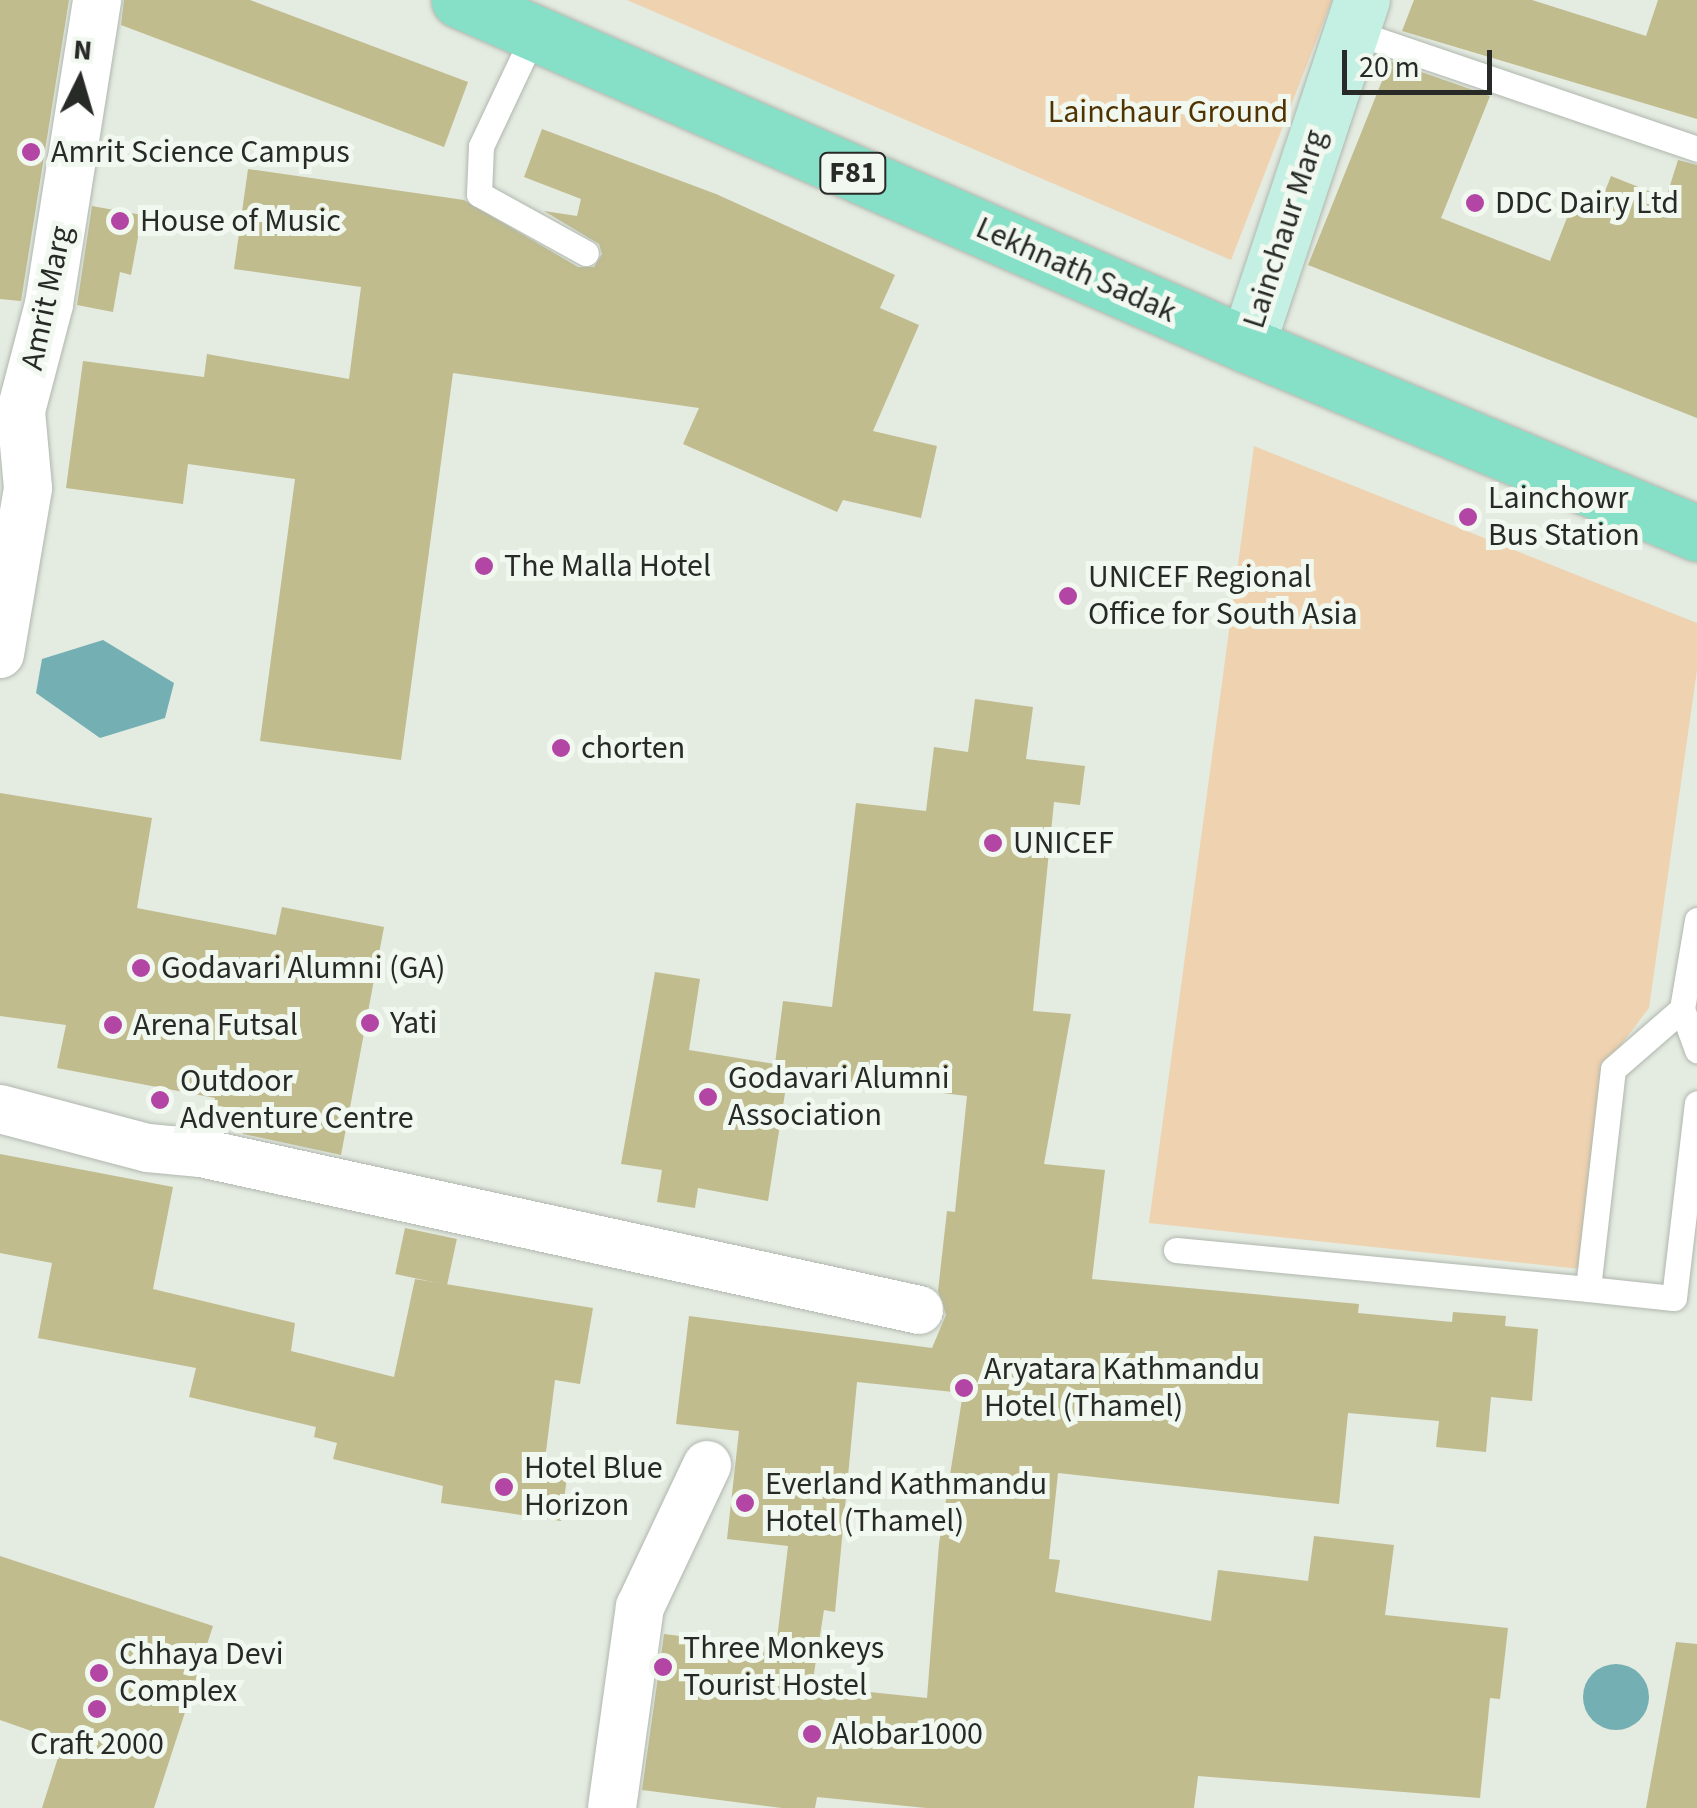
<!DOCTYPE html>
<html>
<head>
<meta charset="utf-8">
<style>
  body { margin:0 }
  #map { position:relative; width:1697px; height:1808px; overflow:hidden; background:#e4ebe1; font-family:"Source Sans 3",sans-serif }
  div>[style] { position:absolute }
  .green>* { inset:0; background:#efd2af }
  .water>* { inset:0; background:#74afb4 }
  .round { border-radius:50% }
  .building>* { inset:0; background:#c0bc8e; transform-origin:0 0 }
  .roads { filter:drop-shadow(0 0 2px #b0b7ae) drop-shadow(0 0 2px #b0b7ae) }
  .lane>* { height:25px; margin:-12.5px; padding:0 12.5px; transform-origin:12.5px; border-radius:12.5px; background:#fff }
  .street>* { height:48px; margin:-24px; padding:0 24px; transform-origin:24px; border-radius:24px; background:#fff }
  .secondary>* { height:55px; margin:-27.5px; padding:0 27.5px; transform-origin:27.5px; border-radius:27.5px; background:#c3f0e3 }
  .primary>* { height:55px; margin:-27.5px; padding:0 27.5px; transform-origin:27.5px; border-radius:27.5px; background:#86e0c7 }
  .dots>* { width:28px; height:28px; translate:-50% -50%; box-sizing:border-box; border:5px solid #f1f8ef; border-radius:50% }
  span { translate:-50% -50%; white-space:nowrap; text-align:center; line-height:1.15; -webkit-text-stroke:10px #f1f8ef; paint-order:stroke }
  .shield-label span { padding:2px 8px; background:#f1f8ef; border:2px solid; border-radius:8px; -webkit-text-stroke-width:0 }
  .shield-label { font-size:30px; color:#282a27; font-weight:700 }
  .park-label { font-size:32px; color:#513201 }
  .poi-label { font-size:32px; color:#282a27 }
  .left { translate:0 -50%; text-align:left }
  .street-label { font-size:32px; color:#282a27 }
  .north { position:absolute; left:30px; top:30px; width:100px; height:100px; -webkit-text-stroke:8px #f1f8ef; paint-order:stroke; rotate:5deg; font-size:28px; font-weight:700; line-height:40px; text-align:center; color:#282a27 }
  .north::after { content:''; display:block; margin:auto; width:35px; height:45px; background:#282a27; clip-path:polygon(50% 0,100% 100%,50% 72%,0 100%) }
  .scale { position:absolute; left:1342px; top:50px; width:150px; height:45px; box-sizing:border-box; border:5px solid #282a27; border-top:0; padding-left:12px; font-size:30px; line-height:35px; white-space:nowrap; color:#282a27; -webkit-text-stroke:8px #f1f8ef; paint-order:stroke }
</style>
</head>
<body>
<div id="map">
  <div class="green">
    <div style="clip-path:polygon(627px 0,1332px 0,1231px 260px)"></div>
    <div style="clip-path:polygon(1254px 446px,1697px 623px,1697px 670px,1649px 1008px,1601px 1071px,1580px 1269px,1149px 1223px)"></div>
  </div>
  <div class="water">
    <div style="clip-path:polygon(103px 640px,174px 683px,165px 718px,100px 738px,36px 693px,42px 659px)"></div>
    <div class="round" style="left:1583px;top:1664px;width:66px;height:66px"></div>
  </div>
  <div class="building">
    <div style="clip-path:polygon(0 0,69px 0,21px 301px,0 299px)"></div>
    <div style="clip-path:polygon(124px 0,250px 0,468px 82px,444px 147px,121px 25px)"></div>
    <div style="clip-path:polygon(1414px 0,1532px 0,1646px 36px,1658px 0,1697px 0,1697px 119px,1402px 31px)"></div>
    <div style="clip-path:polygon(1390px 61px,1490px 96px,1441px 218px,1550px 261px,1572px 205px,1596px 214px,1611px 176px,1666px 198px,1678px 160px,1697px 165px,1697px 418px,1308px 265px)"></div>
    <div style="clip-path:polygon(542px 129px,716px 194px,895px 275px,880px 308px,919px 325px,873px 431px,937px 446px,921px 518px,843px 500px,837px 512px,683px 444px,699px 408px,453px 373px,401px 760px,260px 741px,295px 479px,188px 464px,183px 504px,66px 488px,83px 361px,204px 377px,207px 354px,349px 379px,361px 287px,234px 269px,248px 169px,464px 200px,578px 267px,594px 267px,602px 254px,599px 244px,544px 211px,577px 216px,581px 199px,524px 177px)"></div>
    <div style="clip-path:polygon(92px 206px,142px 215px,131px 275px,120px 272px,113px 312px,77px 305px)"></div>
    <div style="clip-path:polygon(evenodd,975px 699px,1033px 707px,1026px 759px,1085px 766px,1080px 805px,1054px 802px,1033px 1011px,1071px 1014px,1044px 1164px,1105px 1170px,1092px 1279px,1359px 1304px,1358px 1313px,1452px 1322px,1453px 1312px,1506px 1316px,1505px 1326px,1538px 1329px,1532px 1401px,1491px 1397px,1486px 1452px,1436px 1447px,1439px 1421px,1348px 1413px,1339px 1504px,1058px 1473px,1049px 1559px,1060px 1560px,1055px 1592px,1211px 1621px,1218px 1570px,1308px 1581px,1314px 1536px,1394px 1545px,1385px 1615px,1508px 1628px,1500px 1699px,1490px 1698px,1480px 1798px,1198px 1776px,1194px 1808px,926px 1808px,817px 1797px,815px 1808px,782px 1808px,642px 1790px,664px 1634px,776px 1648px,788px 1546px,727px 1539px,739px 1431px,676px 1424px,689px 1316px,932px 1348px,946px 1315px,938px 1291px,947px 1211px,955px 1212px,967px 1096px,788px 1074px,768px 1201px,698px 1188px,695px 1208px,657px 1202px,662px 1170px,621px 1164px,655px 972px,700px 979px,689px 1050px,775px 1064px,783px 1001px,832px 1007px,856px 803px,926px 811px,934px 747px,968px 752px,975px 699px,857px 1382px,963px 1393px,939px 1544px,927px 1698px,812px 1686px,824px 1610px,835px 1612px,857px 1382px)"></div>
    <div style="clip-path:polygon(0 793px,152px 818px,137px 908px,276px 935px,282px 907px,384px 927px,341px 1155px,243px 1134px,247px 1111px,214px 1105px,215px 1098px,57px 1068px,66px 1025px,0 1016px)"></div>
    <div style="clip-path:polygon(0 1154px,173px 1187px,153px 1289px,295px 1323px,291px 1351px,394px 1377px,415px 1279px,593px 1308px,580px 1384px,555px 1380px,544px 1467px,568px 1470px,561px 1521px,441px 1503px,443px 1486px,333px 1459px,337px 1443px,314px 1437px,316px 1427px,189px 1397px,196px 1368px,38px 1338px,52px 1263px,0 1253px)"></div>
    <div style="left:405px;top:1228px;width:53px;height:47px;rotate:12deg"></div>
    <div style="clip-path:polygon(0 1556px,213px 1626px,154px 1808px,42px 1808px,63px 1742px,0 1720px)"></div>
    <div style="clip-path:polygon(1676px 1642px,1697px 1644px,1697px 1808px,1646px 1808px)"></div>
  </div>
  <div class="roads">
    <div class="lane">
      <div style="left:1351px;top:31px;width:366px;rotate:18.8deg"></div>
      <div style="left:534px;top:34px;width:124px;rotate:115.3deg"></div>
      <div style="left:481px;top:146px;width:48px;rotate:92.4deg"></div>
      <div style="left:479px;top:194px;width:122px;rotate:28.9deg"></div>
      <div style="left:1697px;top:920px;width:90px;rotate:99.6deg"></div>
      <div style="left:1682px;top:1009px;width:44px;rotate:69.9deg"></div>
      <div style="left:1682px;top:1009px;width:91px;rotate:139deg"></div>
      <div style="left:1613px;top:1069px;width:221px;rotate:96.5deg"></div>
      <div style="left:1588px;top:1289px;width:86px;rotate:6deg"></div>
      <div style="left:1674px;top:1298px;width:196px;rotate:-83.3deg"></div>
      <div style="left:1176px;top:1250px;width:414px;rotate:5.4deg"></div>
    </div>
    <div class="street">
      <div style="left:0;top:654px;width:168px;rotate:-80.4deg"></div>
      <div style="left:28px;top:488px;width:77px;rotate:-95.2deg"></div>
      <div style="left:21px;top:411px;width:111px;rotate:-75.3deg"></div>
      <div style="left:49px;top:304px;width:308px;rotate:-81deg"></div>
      <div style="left:0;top:1109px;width:153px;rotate:14.8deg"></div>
      <div style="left:148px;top:1148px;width:53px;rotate:5.4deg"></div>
      <div style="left:201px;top:1153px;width:735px;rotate:12.33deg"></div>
      <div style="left:612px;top:1808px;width:203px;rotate:-82.1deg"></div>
      <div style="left:640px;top:1607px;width:157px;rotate:-64.7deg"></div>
    </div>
    <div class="secondary">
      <div style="left:1247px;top:345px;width:364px;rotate:-71.6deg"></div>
    </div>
    <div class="primary">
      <div style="left:459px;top:0;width:860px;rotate:23.64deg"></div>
      <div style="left:1247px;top:345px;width:488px;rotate:22.7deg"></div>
    </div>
  </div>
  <div class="dots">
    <div style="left:31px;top:152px;background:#b346a5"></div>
    <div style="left:1475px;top:203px;background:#b346a5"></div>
    <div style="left:120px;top:221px;background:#b346a5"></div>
    <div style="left:1468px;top:517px;background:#b346a5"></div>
    <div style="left:484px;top:566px;background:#b346a5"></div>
    <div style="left:1068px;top:596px;background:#b346a5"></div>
    <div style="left:561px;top:748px;background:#b346a5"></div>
    <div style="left:993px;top:843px;background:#b346a5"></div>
    <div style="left:141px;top:968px;background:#b346a5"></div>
    <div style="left:370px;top:1023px;background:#b346a5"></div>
    <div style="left:113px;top:1025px;background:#b346a5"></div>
    <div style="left:708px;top:1097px;background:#b346a5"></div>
    <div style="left:160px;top:1100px;background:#b346a5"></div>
    <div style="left:964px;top:1388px;background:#b346a5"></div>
    <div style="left:504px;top:1487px;background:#b346a5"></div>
    <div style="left:745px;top:1503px;background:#b346a5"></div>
    <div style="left:663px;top:1667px;background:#b346a5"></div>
    <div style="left:99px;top:1673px;background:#b346a5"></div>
    <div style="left:97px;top:1709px;background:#b346a5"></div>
    <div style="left:812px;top:1734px;background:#b346a5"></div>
  </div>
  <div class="shield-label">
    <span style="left:853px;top:173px">F81</span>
  </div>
  <div class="park-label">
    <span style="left:1168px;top:112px">Lainchaur Ground</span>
  </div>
  <div class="poi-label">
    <span class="left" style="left:51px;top:152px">Amrit Science Campus</span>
    <span class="left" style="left:1495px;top:203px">DDC Dairy Ltd</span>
    <span class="left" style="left:140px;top:221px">House of Music</span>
    <span class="left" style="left:1488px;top:517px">Lainchowr<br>Bus Station</span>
    <span class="left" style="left:504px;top:566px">The Malla Hotel</span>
    <span class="left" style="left:1088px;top:596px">UNICEF Regional<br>Office for South Asia</span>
    <span class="left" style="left:581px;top:748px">chorten</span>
    <span class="left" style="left:1013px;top:843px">UNICEF</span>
    <span class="left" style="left:161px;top:968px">Godavari Alumni (GA)</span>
    <span class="left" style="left:390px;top:1023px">Yati</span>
    <span class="left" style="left:133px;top:1025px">Arena Futsal</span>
    <span class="left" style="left:728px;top:1097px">Godavari Alumni<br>Association</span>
    <span class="left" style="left:180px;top:1100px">Outdoor<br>Adventure Centre</span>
    <span class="left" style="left:984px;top:1388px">Aryatara Kathmandu<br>Hotel (Thamel)</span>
    <span class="left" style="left:524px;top:1487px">Hotel Blue<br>Horizon</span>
    <span class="left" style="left:765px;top:1503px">Everland Kathmandu<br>Hotel (Thamel)</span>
    <span class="left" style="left:683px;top:1667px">Three Monkeys<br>Tourist Hostel</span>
    <span class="left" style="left:119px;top:1673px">Chhaya Devi<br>Complex</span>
    <span class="left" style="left:832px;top:1734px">Alobar1000</span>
    <span style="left:97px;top:1744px">Craft 2000</span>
  </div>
  <div class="street-label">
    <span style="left:1285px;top:229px;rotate:-72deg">Lainchaur Marg</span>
    <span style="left:1076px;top:270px;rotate:24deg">Lekhnath Sadak</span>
    <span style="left:47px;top:298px;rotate:-78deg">Amrit Marg</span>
  </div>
  <div class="north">N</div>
  <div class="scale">20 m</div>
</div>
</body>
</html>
